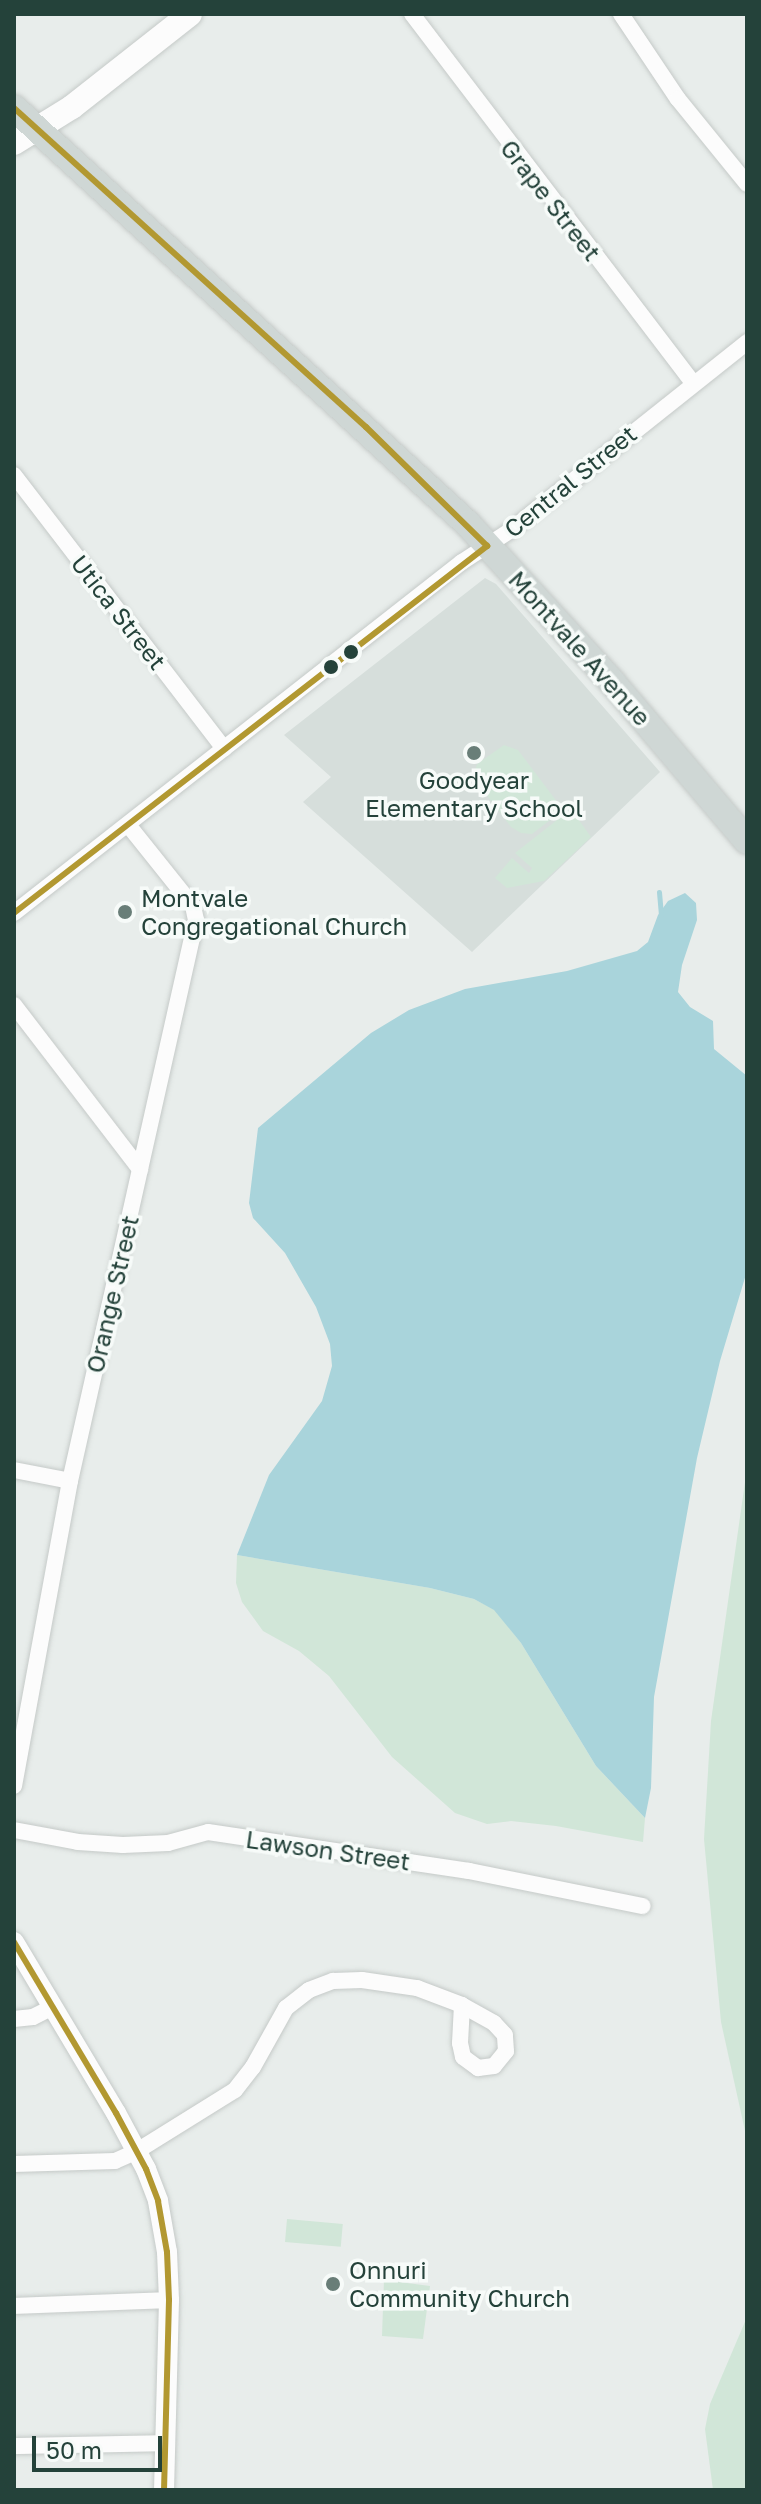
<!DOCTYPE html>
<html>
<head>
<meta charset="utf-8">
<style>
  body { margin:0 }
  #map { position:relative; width:761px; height:2504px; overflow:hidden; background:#e8edeb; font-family:"Golos Text",sans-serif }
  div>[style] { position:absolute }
  .built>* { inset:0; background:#d6dedb }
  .green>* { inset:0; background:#d1e6d8; transform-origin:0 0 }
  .water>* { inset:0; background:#a9d4db }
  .stream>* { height:5px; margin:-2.5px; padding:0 2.5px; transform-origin:2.5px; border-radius:2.5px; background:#a9d4db }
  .roads { filter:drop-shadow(0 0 2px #c5cac8) drop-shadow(0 0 2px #c5cac8) }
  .minor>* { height:16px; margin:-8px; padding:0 8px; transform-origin:8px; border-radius:8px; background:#fcfcfc }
  .tertiary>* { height:20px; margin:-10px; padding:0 10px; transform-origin:10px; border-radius:10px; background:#fcfcfc }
  .secondary>* { height:24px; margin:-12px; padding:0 12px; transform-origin:12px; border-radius:12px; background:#fcfcfc }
  .primary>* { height:26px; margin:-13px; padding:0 13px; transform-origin:13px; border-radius:13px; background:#cfd7d5 }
  .bus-1>* { height:6px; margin:-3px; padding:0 3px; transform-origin:3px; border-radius:3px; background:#b29831 }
  .dots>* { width:22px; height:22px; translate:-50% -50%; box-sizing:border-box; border:4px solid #f7fbf9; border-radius:50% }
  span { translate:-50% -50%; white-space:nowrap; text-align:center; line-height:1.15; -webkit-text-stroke:7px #f7fbf9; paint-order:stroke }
  .street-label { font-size:24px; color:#24423a }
  .poi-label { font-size:24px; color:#24423a }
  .left { translate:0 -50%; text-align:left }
  .frame { position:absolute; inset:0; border:16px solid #24423a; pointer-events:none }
  .scale { position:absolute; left:32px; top:2436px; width:130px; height:36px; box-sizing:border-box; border:4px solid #24423a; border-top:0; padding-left:10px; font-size:24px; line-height:28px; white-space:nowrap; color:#24423a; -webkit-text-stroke:6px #f7fbf9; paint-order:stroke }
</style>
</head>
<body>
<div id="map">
  <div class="built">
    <div style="clip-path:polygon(485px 578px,496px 584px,660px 772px,472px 952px,303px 802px,331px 777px,284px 735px)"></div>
  </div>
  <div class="green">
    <div style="clip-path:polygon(504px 745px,518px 750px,558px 803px,554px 817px,532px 834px,521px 833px,511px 827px,473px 777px,477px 764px)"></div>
    <div style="clip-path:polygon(571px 809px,591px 837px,544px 881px,507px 888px,495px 878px,512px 858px,529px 873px,532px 868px,515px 853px)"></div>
    <div style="clip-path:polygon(747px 1468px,747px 2140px,721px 2022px,704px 1839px,711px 1721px)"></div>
    <div style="clip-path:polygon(237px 1555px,430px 1588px,474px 1599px,495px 1610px,521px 1643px,596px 1766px,645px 1818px,643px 1842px,556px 1826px,511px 1821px,487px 1824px,455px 1813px,392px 1757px,329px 1676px,299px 1651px,263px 1631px,242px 1602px,236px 1583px)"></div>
    <div style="left:287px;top:2219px;width:56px;height:23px;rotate:5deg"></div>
    <div style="clip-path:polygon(384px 2280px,430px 2286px,423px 2339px,382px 2336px)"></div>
    <div style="clip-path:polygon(747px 2317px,747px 2490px,713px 2490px,705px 2429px,710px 2404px)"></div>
  </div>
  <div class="water">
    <div style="clip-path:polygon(685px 893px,696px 903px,697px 920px,682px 965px,678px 992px,690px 1007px,713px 1021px,714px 1049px,747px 1076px,747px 1271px,720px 1361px,697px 1458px,654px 1697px,651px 1788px,645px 1818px,596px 1766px,521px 1643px,494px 1610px,474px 1599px,430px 1588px,237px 1555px,269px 1475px,322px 1401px,332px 1366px,330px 1344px,316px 1307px,285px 1253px,253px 1218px,249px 1203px,258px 1128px,371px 1033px,409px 1010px,465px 989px,567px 971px,637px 951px,648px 942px,658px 915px,668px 901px)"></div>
  </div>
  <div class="stream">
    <div style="left:659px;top:892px;width:23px;rotate:85deg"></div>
  </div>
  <div class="roads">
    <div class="minor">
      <div style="left:412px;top:14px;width:464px;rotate:52.7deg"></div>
      <div style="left:621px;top:14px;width:102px;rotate:56.2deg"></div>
      <div style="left:678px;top:99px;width:109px;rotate:50.9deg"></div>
      <div style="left:14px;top:475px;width:345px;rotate:52.5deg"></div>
      <div style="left:14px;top:913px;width:569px;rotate:-38.08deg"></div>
      <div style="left:462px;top:562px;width:59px;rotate:-33.1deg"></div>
      <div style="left:511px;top:530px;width:302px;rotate:-38.5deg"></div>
      <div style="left:14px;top:1005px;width:207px;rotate:52.5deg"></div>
      <div style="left:14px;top:1470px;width:57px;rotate:11.1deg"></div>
      <div style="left:14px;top:1786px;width:310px;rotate:-79.6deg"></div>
      <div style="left:70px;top:1481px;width:575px;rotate:-77.34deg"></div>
      <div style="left:196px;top:920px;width:14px;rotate:-102deg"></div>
      <div style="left:193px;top:906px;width:104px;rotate:-128.7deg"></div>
      <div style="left:14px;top:1830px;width:65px;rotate:10.6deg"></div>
      <div style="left:78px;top:1842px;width:45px;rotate:3.8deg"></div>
      <div style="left:123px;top:1845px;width:45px;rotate:-2.5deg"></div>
      <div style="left:168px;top:1843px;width:41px;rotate:-15.4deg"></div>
      <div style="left:208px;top:1832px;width:264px;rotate:8.5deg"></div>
      <div style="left:469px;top:1871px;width:177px;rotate:11.4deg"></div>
      <div style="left:14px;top:2019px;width:19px;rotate:-6deg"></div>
      <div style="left:33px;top:2017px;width:22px;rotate:-27deg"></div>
      <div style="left:14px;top:2164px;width:101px;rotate:-1.7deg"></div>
      <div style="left:115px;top:2161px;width:24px;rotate:-24deg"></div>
      <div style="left:137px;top:2151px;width:115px;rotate:-31.9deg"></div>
      <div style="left:235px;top:2090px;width:29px;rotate:-52deg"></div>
      <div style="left:253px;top:2067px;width:68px;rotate:-60.8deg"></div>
      <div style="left:286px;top:2008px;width:29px;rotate:-38deg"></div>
      <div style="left:309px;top:1990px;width:26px;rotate:-21deg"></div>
      <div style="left:333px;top:1981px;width:29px;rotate:-2deg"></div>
      <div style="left:362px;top:1980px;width:56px;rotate:8.3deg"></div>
      <div style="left:417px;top:1988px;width:48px;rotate:20.7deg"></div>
      <div style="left:462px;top:2005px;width:38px;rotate:93deg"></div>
      <div style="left:460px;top:2043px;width:14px;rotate:78deg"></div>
      <div style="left:463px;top:2057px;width:19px;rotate:36deg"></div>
      <div style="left:478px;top:2068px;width:16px;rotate:-7deg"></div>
      <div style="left:494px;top:2066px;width:19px;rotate:-51deg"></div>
      <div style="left:506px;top:2051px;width:16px;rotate:-94deg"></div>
      <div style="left:505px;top:2035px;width:16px;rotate:-133deg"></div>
      <div style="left:494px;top:2023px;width:37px;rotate:-151deg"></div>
      <div style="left:14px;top:2306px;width:155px;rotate:-2.2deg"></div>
      <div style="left:14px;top:2446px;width:151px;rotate:-1.1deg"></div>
    </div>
    <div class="tertiary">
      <div style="left:14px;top:1942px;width:199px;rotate:59.2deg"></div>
      <div style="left:116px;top:2113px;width:64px;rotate:61.8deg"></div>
      <div style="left:146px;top:2169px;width:34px;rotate:69deg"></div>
      <div style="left:158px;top:2201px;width:52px;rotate:80deg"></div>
      <div style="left:167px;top:2252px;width:48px;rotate:87.6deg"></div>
      <div style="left:169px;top:2300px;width:190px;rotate:91.5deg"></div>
    </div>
    <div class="secondary">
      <div style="left:14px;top:143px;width:68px;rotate:-31.8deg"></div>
      <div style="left:72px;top:107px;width:150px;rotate:-38.2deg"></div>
    </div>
    <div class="primary">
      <div style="left:14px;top:108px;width:616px;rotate:42.5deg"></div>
      <div style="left:468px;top:524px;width:215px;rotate:47.6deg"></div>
      <div style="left:613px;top:683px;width:207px;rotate:49.7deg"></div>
    </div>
  </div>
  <div class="bus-1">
    <div style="left:14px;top:108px;width:475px;rotate:42.2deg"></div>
    <div style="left:366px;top:427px;width:170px;rotate:44.5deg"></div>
    <div style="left:14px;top:913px;width:599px;rotate:-37.81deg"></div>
    <div style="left:14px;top:1942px;width:199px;rotate:59.2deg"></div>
    <div style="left:116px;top:2113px;width:64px;rotate:61.8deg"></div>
    <div style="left:146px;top:2169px;width:34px;rotate:69deg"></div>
    <div style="left:158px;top:2201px;width:52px;rotate:80deg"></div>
    <div style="left:167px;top:2252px;width:48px;rotate:87.6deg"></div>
    <div style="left:169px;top:2300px;width:190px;rotate:91.5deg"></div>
  </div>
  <div class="dots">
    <div style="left:351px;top:652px;background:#24423a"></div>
    <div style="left:331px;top:667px;background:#24423a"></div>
    <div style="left:474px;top:753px;background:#697e78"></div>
    <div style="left:125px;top:912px;background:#697e78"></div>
    <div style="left:333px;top:2284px;background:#697e78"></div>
  </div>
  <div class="street-label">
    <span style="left:551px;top:200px;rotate:52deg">Grape Street</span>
    <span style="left:570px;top:481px;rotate:-39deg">Central Street</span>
    <span style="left:119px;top:612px;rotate:52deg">Utica Street</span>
    <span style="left:580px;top:648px;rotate:48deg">Montvale Avenue</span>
    <span style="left:112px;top:1294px;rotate:-77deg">Orange Street</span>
    <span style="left:328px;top:1850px;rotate:8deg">Lawson Street</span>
  </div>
  <div class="poi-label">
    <span style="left:474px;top:794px">Goodyear<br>Elementary School</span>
    <span class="left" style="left:141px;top:912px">Montvale<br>Congregational Church</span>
    <span class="left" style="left:349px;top:2284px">Onnuri<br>Community Church</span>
  </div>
  <div class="frame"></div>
  <div class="scale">50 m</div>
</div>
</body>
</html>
